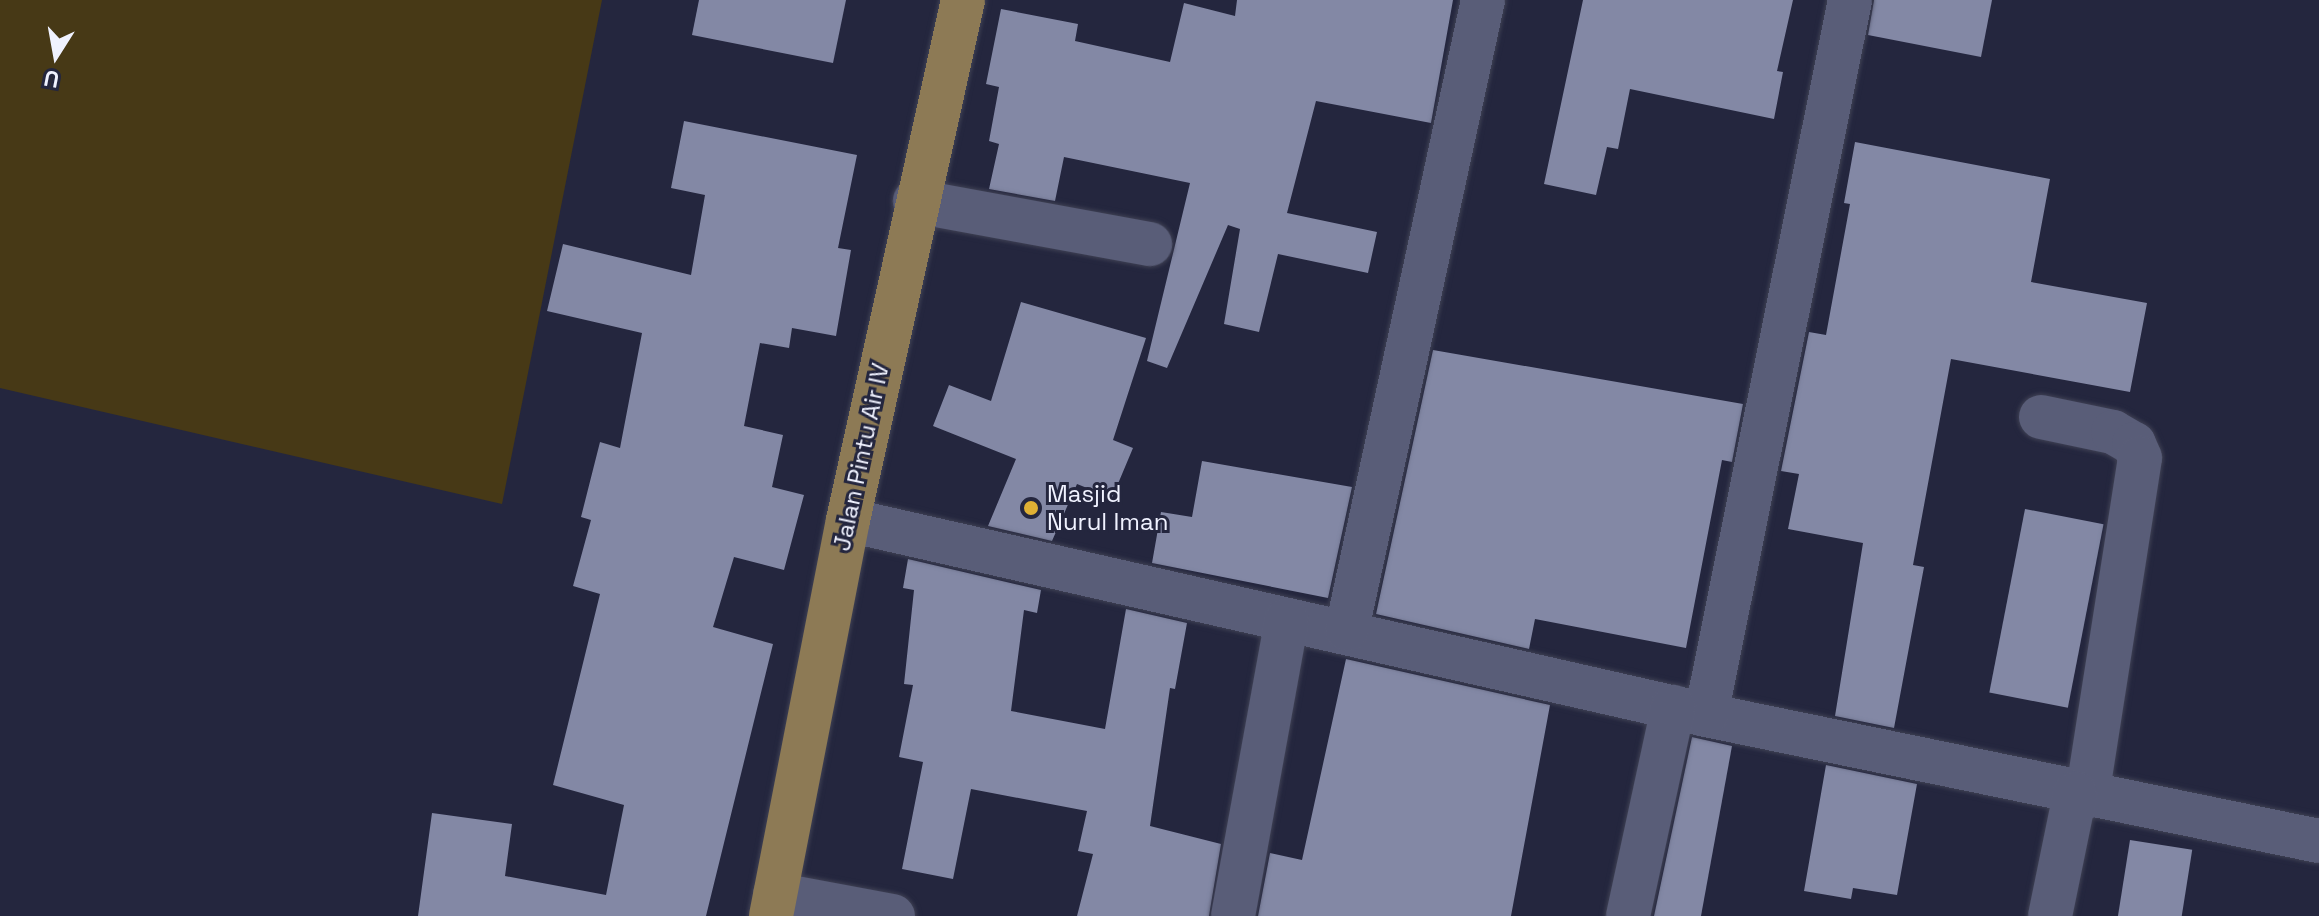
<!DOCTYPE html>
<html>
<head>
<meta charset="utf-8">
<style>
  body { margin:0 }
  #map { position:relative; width:2319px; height:916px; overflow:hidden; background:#24263e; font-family:"Space Grotesk",sans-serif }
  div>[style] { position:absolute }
  .green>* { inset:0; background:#473916 }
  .building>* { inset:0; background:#8388a5; transform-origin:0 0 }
  .roads { filter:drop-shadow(0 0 2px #3f4154) drop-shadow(0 0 2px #3f4154) }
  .minor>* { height:44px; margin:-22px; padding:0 22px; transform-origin:22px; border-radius:22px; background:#595d78 }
  .major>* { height:44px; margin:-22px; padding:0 22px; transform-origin:22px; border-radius:22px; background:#8d7a55 }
  .dots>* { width:22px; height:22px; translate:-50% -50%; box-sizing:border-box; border:4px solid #24263e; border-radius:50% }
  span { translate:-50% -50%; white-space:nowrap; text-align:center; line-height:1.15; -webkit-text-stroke:6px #24263e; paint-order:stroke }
  .street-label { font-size:24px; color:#f0f2ff }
  .poi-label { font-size:24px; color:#f0f2ff }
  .left { translate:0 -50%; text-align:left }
  .north { position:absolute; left:16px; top:16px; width:80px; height:80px; -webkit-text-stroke:6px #24263e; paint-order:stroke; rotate:191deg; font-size:22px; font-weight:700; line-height:32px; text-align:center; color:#f0f2ff }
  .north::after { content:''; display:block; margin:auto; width:28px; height:36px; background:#f0f2ff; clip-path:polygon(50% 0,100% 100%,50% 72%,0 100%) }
</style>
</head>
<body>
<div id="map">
  <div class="green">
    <div style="clip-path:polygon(0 0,602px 0,502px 504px,0 388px)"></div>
  </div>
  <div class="building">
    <div style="clip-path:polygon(699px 0,846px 0,833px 63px,692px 35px)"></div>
    <div style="clip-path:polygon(1237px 0,1453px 0,1431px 123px,1316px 101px,1287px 213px,1377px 232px,1368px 273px,1278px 254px,1259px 332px,1224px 324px,1240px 229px,1228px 225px,1167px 368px,1147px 361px,1190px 183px,1064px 157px,1055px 201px,989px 189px,999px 144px,989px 141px,999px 87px,986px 84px,1001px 9px,1078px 24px,1075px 41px,1170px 62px,1184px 3px,1235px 16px)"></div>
    <div style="clip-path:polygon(1583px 0,1793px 0,1777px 71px,1783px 72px,1774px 119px,1630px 89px,1618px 149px,1607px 147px,1596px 195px,1544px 184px)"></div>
    <div style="clip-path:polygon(1874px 0,1992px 0,1981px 57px,1868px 35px)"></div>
    <div style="clip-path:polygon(684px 121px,857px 155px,838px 248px,851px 250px,836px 336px,792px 328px,789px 348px,760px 343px,744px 426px,783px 435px,772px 487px,804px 495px,784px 570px,734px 557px,713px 627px,773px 644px,706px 916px,418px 916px,432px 813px,512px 824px,505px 876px,606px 895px,624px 805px,553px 785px,600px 594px,573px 586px,591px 520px,581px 517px,600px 442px,620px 448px,642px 333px,547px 311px,563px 244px,691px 275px,705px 195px,671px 188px)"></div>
    <div style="clip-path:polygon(1855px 142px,2050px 179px,2031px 282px,2147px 303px,2130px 392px,1951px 359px,1913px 565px,1924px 567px,1894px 728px,1835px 716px,1863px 543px,1788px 529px,1799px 474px,1781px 471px,1809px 332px,1826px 335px,1850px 204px,1844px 203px)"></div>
    <div style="clip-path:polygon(1021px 302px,1146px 338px,1113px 440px,1133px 448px,1112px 498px,1077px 484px,1052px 541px,988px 526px,1016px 459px,933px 426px,949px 385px,991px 401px)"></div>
    <div style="clip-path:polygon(1433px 350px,1743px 404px,1732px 462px,1722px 460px,1686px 648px,1535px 619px,1529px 649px,1376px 614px)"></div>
    <div style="clip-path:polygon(1202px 461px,1352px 487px,1328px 598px,1152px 563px,1161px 512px,1192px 517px)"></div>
    <div style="left:2025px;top:509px;width:80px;height:187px;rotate:11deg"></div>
    <div style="clip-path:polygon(908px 559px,1041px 590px,1037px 613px,1024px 610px,1011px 711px,1105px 729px,1126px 609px,1187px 623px,1175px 689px,1170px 688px,1150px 826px,1221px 844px,1209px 916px,1077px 916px,1093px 854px,1078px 851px,1087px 811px,971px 789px,953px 879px,902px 869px,923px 762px,899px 757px,913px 685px,904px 684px,914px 590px,903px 588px)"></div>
    <div style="clip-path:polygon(1346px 659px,1550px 705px,1511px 916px,1258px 916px,1270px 853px,1302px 860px)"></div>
    <div style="clip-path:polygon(1692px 737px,1732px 746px,1701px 916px,1654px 916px)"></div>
    <div style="clip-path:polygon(1826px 765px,1917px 784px,1897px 895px,1853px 888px,1851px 899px,1804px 891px)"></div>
    <div style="left:2130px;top:840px;width:63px;height:77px;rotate:9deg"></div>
  </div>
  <div class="roads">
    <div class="minor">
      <div style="left:915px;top:201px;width:239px;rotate:10.4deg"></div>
      <div style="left:2041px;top:417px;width:74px;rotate:11.8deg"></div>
      <div style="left:2113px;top:432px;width:24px;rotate:30deg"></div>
      <div style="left:2134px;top:444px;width:15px;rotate:67deg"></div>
      <div style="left:2140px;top:458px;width:343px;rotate:98.9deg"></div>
      <div style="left:848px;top:520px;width:880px;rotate:12.8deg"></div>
      <div style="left:1706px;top:715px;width:626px;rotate:11.62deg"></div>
      <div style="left:1347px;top:629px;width:644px;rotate:-77.8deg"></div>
      <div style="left:1706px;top:715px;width:729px;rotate:-78.61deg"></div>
      <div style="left:775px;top:894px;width:120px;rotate:10.6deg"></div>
      <div style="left:1233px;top:916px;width:301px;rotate:-79.7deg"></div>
      <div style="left:1628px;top:916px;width:214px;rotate:-77.8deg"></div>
      <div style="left:2050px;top:916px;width:125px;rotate:-78.4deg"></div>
    </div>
    <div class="major">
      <div style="left:771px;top:916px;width:403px;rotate:-79deg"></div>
      <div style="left:848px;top:520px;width:533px;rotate:-77.53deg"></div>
    </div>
  </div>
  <div class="dots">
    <div style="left:1031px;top:508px;background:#dfb034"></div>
  </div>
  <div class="street-label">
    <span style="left:861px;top:457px;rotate:-78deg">Jalan Pintu Air IV</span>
  </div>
  <div class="poi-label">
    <span class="left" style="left:1047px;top:508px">Masjid<br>Nurul Iman</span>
  </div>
  <div class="north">U</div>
</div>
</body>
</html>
